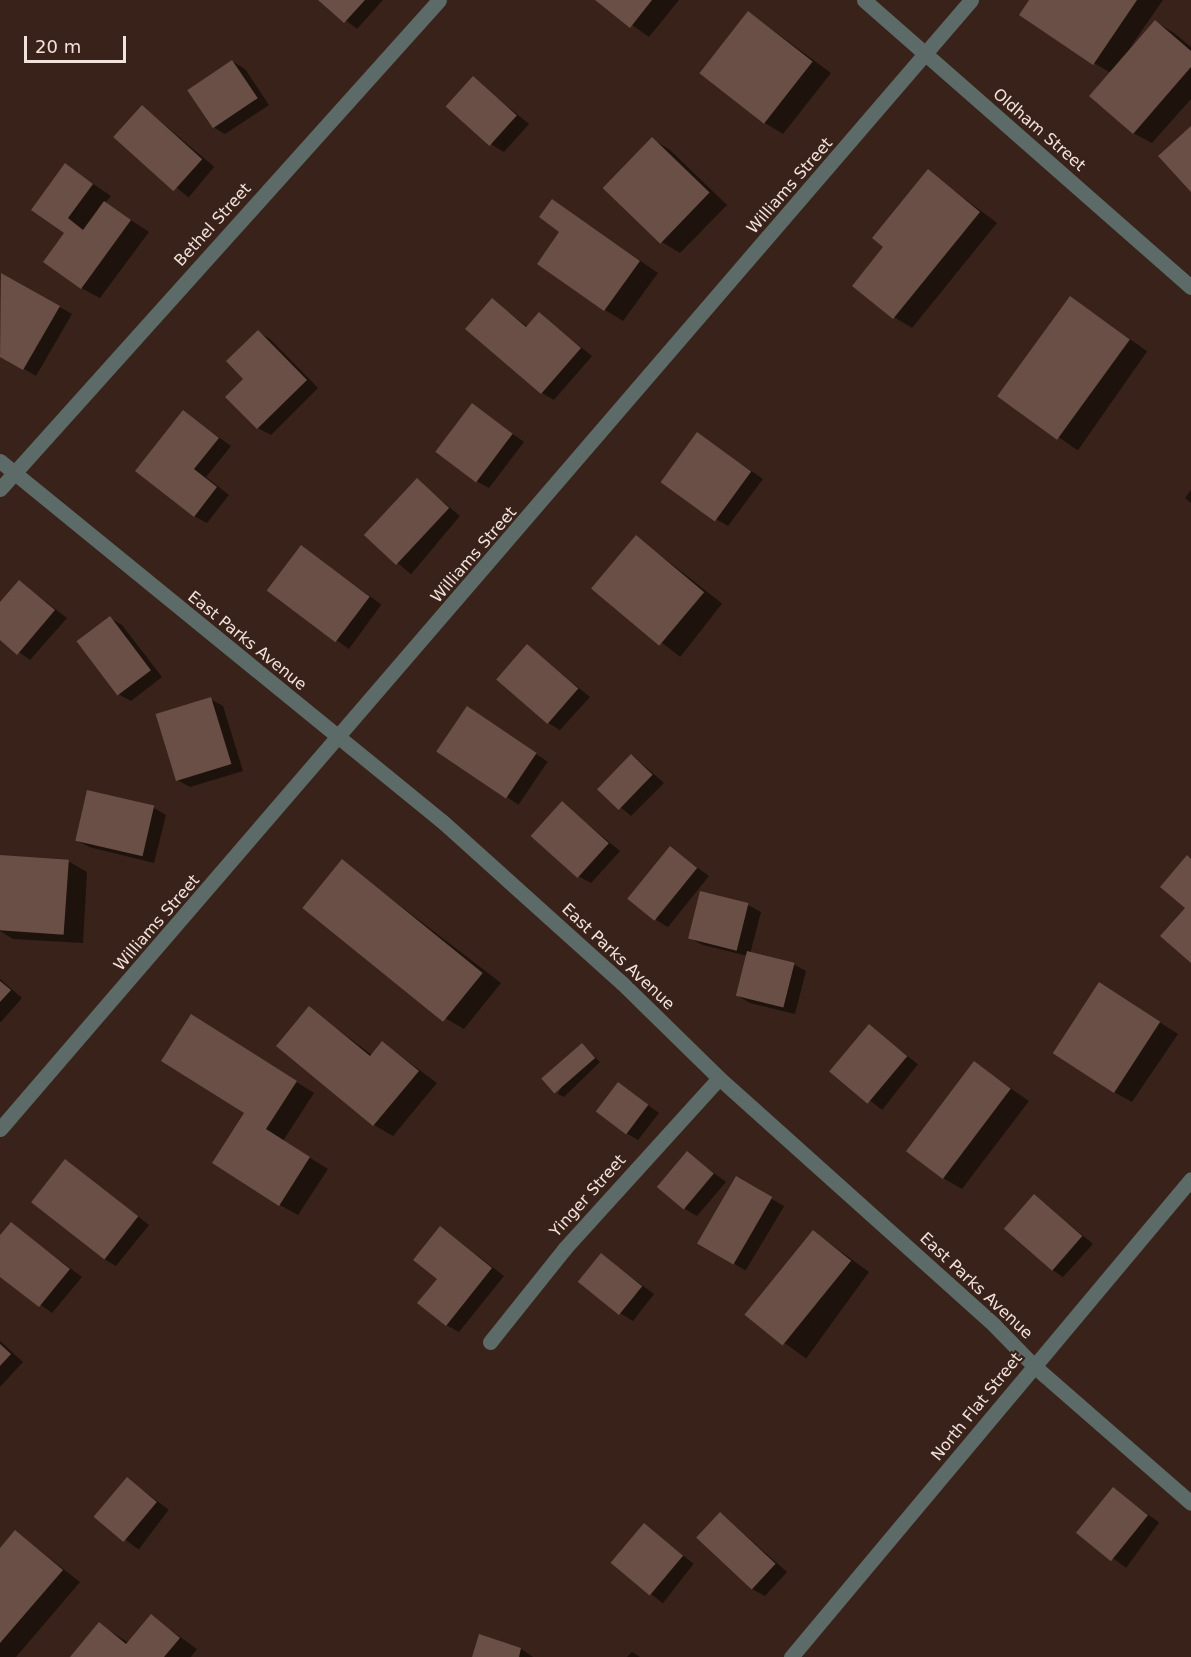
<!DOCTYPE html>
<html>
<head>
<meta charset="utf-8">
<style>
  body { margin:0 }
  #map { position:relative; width:1191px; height:1657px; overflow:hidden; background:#392219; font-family:"DejaVu Sans",sans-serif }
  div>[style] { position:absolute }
  .shadow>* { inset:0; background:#0007; transform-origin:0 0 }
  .building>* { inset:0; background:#694f45; transform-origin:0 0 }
  .minor>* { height:15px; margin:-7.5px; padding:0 7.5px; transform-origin:7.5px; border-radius:7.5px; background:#5c6a68 }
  span { translate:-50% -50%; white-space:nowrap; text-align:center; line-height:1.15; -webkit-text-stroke:4.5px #392219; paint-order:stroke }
  .street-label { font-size:16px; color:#f1e2dc }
  .scale { position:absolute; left:24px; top:36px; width:102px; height:27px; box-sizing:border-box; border:3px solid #f1e2dc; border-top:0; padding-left:8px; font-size:18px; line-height:21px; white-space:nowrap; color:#f1e2dc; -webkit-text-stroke:4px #392219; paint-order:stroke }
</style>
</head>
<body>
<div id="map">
  <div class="shadow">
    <div style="clip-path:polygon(320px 0,383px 0,357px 29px)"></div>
    <div style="clip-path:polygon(597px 0,679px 0,649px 37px)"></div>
    <div style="clip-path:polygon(1031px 0,1163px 0,1129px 49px,1156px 22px,1174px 33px,1191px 47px,1191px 99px,1152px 143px,1133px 133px,1111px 73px,1094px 63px)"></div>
    <div style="clip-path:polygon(748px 12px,831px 73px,783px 134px,765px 123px)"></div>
    <div style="clip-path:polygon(232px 61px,245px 69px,269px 105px,225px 134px,213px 127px)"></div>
    <div style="clip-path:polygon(473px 78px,529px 124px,504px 152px,492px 145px)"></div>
    <div style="left:143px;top:107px;width:93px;height:40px;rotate:40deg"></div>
    <div style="clip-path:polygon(652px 139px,670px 150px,727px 205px,680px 253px,662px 242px)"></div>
    <div style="clip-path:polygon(65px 165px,111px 196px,105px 203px,149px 232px,100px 298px,81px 288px,66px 233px)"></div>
    <div style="clip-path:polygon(928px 171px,997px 223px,912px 328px,894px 317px,885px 247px)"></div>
    <div style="clip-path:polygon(553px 201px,658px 273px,623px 321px,605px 310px)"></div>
    <div style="clip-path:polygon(2px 275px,72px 314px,36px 376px,0 355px)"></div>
    <div style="left:1071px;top:298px;width:93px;height:121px;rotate:35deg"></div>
    <div style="clip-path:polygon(492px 300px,528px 327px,539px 314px,592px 356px,554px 400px,542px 393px)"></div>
    <div style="clip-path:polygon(258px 332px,270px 339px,318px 388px,271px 435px,258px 428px)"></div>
    <div style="clip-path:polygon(473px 405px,524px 442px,489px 488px,476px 481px)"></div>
    <div style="clip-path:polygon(184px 412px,231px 446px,206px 477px,229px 495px,207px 523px,194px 516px)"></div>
    <div style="clip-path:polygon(697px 434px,763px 479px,728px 526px,716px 519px)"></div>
    <div style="left:417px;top:480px;width:56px;height:76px;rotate:40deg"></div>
    <div style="clip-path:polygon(1191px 490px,1191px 503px,1185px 498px)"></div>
    <div style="left:637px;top:537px;width:108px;height:68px;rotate:38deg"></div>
    <div style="left:302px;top:547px;width:98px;height:55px;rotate:36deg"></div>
    <div style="clip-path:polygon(20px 582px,67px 618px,30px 660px,0 638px,0 605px)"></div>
    <div style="clip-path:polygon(110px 618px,122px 625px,162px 677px,131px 701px,118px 694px)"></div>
    <div style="clip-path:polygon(527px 646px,590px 697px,560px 730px,548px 723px)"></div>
    <div style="clip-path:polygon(210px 699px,223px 706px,243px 771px,190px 787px,177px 780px)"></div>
    <div style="left:468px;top:708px;width:96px;height:52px;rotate:34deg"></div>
    <div style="clip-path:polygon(632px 755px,664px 783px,631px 816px,598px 788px)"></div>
    <div style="clip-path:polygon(88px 791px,154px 808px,166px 815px,154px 863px,89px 847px,76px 840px)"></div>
    <div style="clip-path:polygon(562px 803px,620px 851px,591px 883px,578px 876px)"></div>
    <div style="clip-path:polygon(670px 848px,709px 876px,668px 927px,656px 920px)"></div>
    <div style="clip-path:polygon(0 857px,68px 861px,87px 872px,83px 943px,13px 939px,0 931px)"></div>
    <div style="clip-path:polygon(342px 861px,501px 983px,464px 1029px,445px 1018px)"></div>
    <div style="clip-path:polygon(748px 905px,761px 912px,750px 954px,793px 964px,806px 971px,795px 1014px,750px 1003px,738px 996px,748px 956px,703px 945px,690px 938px)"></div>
    <div style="clip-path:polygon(0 979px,22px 998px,1px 1022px,0 1022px)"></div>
    <div style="clip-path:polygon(1100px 984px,1178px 1034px,1132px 1102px,1114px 1092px)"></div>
    <div style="clip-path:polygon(309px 1008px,372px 1055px,383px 1043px,437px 1083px,393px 1136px,374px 1125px,278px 1046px)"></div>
    <div style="clip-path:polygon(192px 1016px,314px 1093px,283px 1141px,328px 1169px,298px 1215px,280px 1205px,246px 1113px)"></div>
    <div style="left:869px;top:1026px;width:62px;height:58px;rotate:38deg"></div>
    <div style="clip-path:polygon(582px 1045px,600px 1062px,564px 1097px,558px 1094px)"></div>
    <div style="clip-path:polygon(974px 1063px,1029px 1101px,962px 1189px,943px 1178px)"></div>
    <div style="clip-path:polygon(618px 1084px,659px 1113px,638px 1140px,626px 1133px)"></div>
    <div style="clip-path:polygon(687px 1153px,726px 1182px,697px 1216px,685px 1209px)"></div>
    <div style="clip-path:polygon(66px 1160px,149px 1225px,116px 1266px,104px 1259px)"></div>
    <div style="left:737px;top:1178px;width:55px;height:75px;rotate:31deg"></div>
    <div style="clip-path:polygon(1035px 1196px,1093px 1244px,1063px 1277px,1051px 1269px)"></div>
    <div style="clip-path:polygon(11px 1224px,82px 1277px,52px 1313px,0 1275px,0 1238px)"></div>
    <div style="clip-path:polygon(441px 1228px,504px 1276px,459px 1332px,446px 1325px,439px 1279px)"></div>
    <div style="left:814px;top:1232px;width:68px;height:107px;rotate:36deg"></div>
    <div style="clip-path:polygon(601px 1255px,654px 1294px,633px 1321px,620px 1313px)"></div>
    <div style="clip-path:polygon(0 1341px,23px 1362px,0 1387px)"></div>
    <div style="left:128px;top:1479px;width:51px;height:50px;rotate:37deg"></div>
    <div style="left:1113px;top:1489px;width:57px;height:56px;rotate:36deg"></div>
    <div style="clip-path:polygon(721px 1514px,787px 1572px,765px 1596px,752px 1589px)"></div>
    <div style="left:644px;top:1525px;width:63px;height:50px;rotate:38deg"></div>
    <div style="clip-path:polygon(16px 1532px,80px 1582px,16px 1657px,0 1657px,0 1550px)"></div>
    <div style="clip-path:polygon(151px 1616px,197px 1649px,191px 1657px,72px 1657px,99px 1624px,129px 1643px)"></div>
    <div style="clip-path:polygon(480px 1636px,521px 1649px,533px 1657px,473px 1657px)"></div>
    <div style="clip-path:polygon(632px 1652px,640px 1657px,627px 1657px)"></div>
  </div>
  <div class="building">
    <div style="clip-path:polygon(318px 0,365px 0,344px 23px)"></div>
    <div style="clip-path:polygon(595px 0,652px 0,630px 28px)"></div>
    <div style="clip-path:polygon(1029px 0,1137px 0,1093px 65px,1019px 15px)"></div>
    <div style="left:748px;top:11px;width:82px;height:79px;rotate:38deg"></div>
    <div style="clip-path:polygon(1155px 20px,1191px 51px,1191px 67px,1133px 134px,1089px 96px)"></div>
    <div style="left:232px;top:60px;width:46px;height:54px;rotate:56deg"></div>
    <div style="left:473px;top:76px;width:59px;height:41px;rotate:42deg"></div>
    <div style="left:142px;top:105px;width:81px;height:43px;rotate:42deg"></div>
    <div style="clip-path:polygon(1191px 126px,1191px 192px,1158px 156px)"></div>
    <div style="left:652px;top:137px;width:80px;height:71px;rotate:44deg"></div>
    <div style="clip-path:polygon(65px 163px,93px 184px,68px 218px,83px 230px,104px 201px,131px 220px,81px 289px,43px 262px,64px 233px,31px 210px)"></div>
    <div style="clip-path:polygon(928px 169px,980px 212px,893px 319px,852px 286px,883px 247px,872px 238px)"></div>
    <div style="clip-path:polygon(552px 199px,640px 261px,604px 311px,537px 264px,559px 232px,539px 217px)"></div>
    <div style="clip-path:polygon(1px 273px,60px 306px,23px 370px,0 357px)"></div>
    <div style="left:1070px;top:296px;width:74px;height:124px;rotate:36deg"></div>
    <div style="clip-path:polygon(492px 298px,526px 327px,539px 312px,581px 348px,541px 394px,465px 329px)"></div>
    <div style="clip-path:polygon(258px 330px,307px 380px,257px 429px,225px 397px,243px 379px,226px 361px)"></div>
    <div style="left:472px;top:403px;width:51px;height:61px;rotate:37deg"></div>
    <div style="clip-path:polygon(183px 410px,219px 438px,194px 469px,217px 487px,194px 517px,135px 471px)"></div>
    <div style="left:697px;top:432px;width:67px;height:62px;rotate:36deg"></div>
    <div style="left:417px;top:478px;width:44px;height:78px;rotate:43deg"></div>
    <div style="left:636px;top:535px;width:89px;height:70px;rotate:40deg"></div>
    <div style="left:301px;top:545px;width:86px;height:57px;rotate:37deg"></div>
    <div style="clip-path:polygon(19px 580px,55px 610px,17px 655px,0 640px,0 602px)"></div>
    <div style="left:110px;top:616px;width:68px;height:42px;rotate:53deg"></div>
    <div style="left:527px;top:644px;width:68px;height:47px;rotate:41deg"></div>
    <div style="left:211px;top:697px;width:70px;height:58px;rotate:73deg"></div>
    <div style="left:467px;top:706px;width:84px;height:55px;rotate:34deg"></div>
    <div style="left:631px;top:754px;width:30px;height:49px;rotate:44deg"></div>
    <div style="left:87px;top:790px;width:69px;height:52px;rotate:13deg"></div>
    <div style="left:562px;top:801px;width:63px;height:47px;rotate:42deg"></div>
    <div style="left:670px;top:846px;width:35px;height:68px;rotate:39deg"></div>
    <div style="left:0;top:855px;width:69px;height:75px;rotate:4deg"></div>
    <div style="clip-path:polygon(1187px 855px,1191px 859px,1191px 963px,1160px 936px,1185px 908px,1160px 887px)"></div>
    <div style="left:342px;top:859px;width:181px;height:63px;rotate:39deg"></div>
    <div style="left:700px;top:891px;width:50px;height:49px;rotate:14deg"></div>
    <div style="left:747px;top:951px;width:49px;height:46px;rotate:14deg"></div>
    <div style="clip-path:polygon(0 981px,11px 990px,0 1002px)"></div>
    <div style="left:1099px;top:982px;width:73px;height:85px;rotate:33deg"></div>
    <div style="clip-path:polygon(309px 1006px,370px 1056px,382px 1041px,419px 1071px,373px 1126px,276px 1046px)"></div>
    <div style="clip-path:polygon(191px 1014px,297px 1081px,266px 1129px,310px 1157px,279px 1206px,212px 1163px,244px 1113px,161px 1061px)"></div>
    <div style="left:869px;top:1024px;width:50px;height:62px;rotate:40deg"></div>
    <div style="left:582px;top:1043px;width:20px;height:54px;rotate:49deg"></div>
    <div style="left:974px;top:1061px;width:46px;height:113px;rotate:37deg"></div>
    <div style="left:618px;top:1082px;width:38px;height:37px;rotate:37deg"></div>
    <div style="left:687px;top:1151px;width:35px;height:47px;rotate:40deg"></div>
    <div style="left:65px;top:1159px;width:93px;height:55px;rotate:38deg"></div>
    <div style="left:736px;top:1176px;width:42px;height:78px;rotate:30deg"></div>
    <div style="left:1034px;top:1194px;width:64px;height:46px;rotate:41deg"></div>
    <div style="clip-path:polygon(11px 1222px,70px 1269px,39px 1307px,0 1277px,0 1235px)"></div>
    <div style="clip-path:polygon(440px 1226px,492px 1268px,446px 1326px,417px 1303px,437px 1279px,413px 1260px)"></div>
    <div style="left:813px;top:1230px;width:49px;height:109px;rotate:39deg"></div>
    <div style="left:601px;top:1253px;width:53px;height:37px;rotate:39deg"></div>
    <div style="clip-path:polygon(0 1344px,11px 1354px,0 1366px)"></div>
    <div style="left:127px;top:1477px;width:39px;height:52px;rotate:40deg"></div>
    <div style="left:1113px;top:1487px;width:45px;height:59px;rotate:39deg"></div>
    <div style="left:720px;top:1512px;width:76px;height:35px;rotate:43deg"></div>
    <div style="left:644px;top:1523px;width:51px;height:52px;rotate:40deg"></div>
    <div style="clip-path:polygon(15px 1530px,63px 1570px,0 1643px,0 1548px)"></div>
    <div style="clip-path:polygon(151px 1614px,180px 1638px,164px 1657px,70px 1657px,99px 1622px,126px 1644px)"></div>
    <div style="clip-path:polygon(479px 1634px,521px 1648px,519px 1657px,472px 1657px)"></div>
  </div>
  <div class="minor">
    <div style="left:864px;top:0;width:435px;rotate:41.3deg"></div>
    <div style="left:0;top:461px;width:571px;rotate:39.18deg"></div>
    <div style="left:443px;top:822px;width:241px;rotate:42deg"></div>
    <div style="left:622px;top:983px;width:136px;rotate:44.4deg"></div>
    <div style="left:719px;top:1078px;width:370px;rotate:41.9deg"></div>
    <div style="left:994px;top:1325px;width:57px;rotate:45.7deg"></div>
    <div style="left:1034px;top:1366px;width:208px;rotate:41.1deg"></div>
    <div style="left:0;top:489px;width:657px;rotate:-48.08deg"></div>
    <div style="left:0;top:1129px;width:1489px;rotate:-49.3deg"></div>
    <div style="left:490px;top:1342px;width:120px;rotate:-51.4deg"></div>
    <div style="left:565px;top:1248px;width:229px;rotate:-47.8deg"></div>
    <div style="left:791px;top:1657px;width:623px;rotate:-50.08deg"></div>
  </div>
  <div class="street-label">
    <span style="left:1039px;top:130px;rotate:41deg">Oldham Street</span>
    <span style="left:790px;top:186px;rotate:-49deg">Williams Street</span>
    <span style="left:213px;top:225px;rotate:-48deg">Bethel Street</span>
    <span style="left:474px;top:555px;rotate:-49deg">Williams Street</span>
    <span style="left:247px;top:641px;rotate:39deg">East Parks Avenue</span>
    <span style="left:157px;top:923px;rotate:-49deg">Williams Street</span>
    <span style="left:618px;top:957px;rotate:43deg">East Parks Avenue</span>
    <span style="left:588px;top:1196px;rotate:-48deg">Yinger Street</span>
    <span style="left:976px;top:1286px;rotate:43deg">East Parks Avenue</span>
    <span style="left:977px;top:1407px;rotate:-51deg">North Flat Street</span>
  </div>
  <div class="scale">20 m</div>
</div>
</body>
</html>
